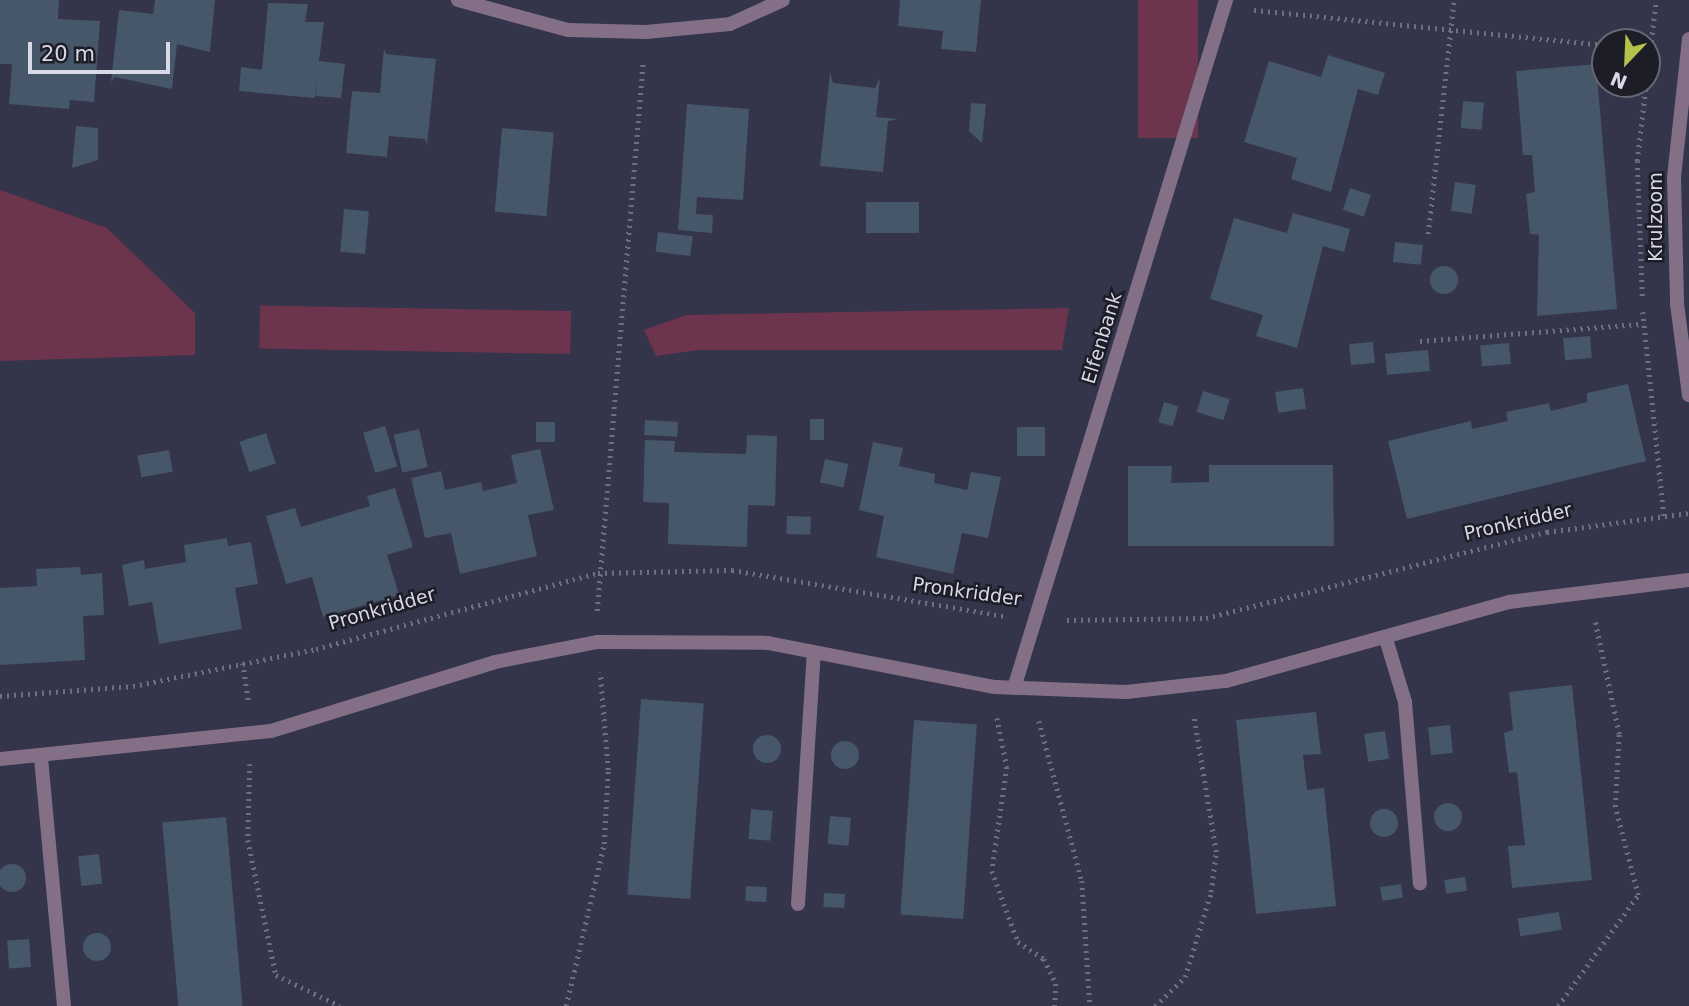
<!DOCTYPE html>
<html>
<head>
<meta charset="utf-8">
<style>
  body { margin:0 }
  #map { position:relative; width:1689px; height:1006px; overflow:hidden; background:#34344a; font-family:"DejaVu Sans",sans-serif }
  div>[style] { position:absolute }
  .green>* { inset:0; background:#6c354d; transform-origin:0 0 }
  .building>* { inset:0; background:#46576a; transform-origin:0 0 }
  .round { border-radius:50% }
  .path>* { height:4.5px; margin-top:-2.25px; transform-origin:0; background:repeating-linear-gradient(90deg,#6f6f82 0 2px,transparent 0 7px) }
  .lane>* { height:14px; margin:-7px; padding:0 7px; transform-origin:7px; border-radius:7px; background:#837087 }
  .street>* { height:14px; margin:-7px; padding:0 7px; transform-origin:7px; border-radius:7px; background:#837087 }
  span { translate:-50% -50%; white-space:nowrap; text-align:center; line-height:1.15; -webkit-text-stroke:5px #1d1d27; paint-order:stroke }
  .street-label { font-size:19px; color:#d8d8e6 }
  .north { position:absolute; left:1591px; top:28px; width:70px; height:70px; box-sizing:border-box; background:#1d1d27; border:2px solid #686873; border-radius:50%; rotate:203deg; font-size:19px; font-weight:700; line-height:28px; text-align:center; color:#d8d8e6 }
  .north::after { content:''; display:block; margin:auto; width:24px; height:32px; background:#b5c249; clip-path:polygon(50% 0,100% 100%,50% 72%,0 100%) }
  .scale { position:absolute; left:28px; top:42px; width:142px; height:32px; box-sizing:border-box; border:4px solid #d8d8e6; border-top:0; padding-left:9px; font-size:21px; line-height:24px; white-space:nowrap; color:#d8d8e6; -webkit-text-stroke:5px #1d1d27; paint-order:stroke }
</style>
</head>
<body>
<div id="map">
  <div class="green">
    <div style="left:1138px;top:0;width:60px;height:138px"></div>
    <div style="clip-path:polygon(0 190px,107px 228px,195px 313px,195px 355px,0 361px)"></div>
    <div style="clip-path:polygon(1069px 308px,1062px 350px,699px 350px,656px 356px,644px 330px,686px 315px)"></div>
    <div style="left:571px;top:311px;width:43px;height:311px;rotate:91deg"></div>
  </div>
  <div class="building">
    <div style="clip-path:polygon(0 0,59px 0,58px 19px,100px 21px,94px 102px,70px 100px,69px 109px,9px 104px,12px 64px,0 64px)"></div>
    <div style="clip-path:polygon(155px 0,215px 0,210px 52px,177px 44px,172px 89px,115px 77px,111px 82px,119px 10px,153px 14px)"></div>
    <div style="clip-path:polygon(900px 0,981px 0,976px 52px,941px 49px,943px 31px,898px 26px)"></div>
    <div style="clip-path:polygon(268px 3px,308px 4px,305px 22px,324px 22px,319px 61px,345px 64px,341px 98px,316px 96px,317px 80px,315px 98px,239px 91px,241px 67px,262px 70px)"></div>
    <div style="clip-path:polygon(384px 48px,386px 54px,436px 59px,427px 145px,425px 139px,389px 136px,387px 157px,346px 153px,352px 91px,380px 93px)"></div>
    <div style="clip-path:polygon(1328px 55px,1385px 73px,1378px 95px,1358px 89px,1331px 192px,1291px 179px,1297px 158px,1244px 142px,1269px 61px,1321px 77px)"></div>
    <div style="clip-path:polygon(1596px 64px,1617px 309px,1537px 316px,1539px 235px,1530px 234px,1526px 194px,1535px 192px,1532px 155px,1523px 155px,1516px 71px)"></div>
    <div style="clip-path:polygon(830px 72px,833px 83px,875px 88px,880px 78px,876px 117px,899px 119px,888px 121px,883px 172px,820px 166px)"></div>
    <div style="left:1463px;top:101px;width:21px;height:27px;rotate:5deg"></div>
    <div style="clip-path:polygon(971px 103px,986px 104px,982px 143px,969px 131px)"></div>
    <div style="clip-path:polygon(687px 104px,749px 109px,743px 200px,697px 197px,696px 214px,713px 215px,712px 233px,678px 230px)"></div>
    <div style="clip-path:polygon(76px 126px,98px 128px,98px 160px,72px 168px)"></div>
    <div style="left:502px;top:128px;width:52px;height:84px;rotate:5deg"></div>
    <div style="left:1455px;top:182px;width:21px;height:29px;rotate:8deg"></div>
    <div style="left:1350px;top:188px;width:22px;height:23px;rotate:18deg"></div>
    <div style="left:866px;top:202px;width:53px;height:31px"></div>
    <div style="left:344px;top:209px;width:25px;height:43px;rotate:5deg"></div>
    <div style="clip-path:polygon(1293px 213px,1350px 229px,1344px 252px,1323px 246px,1297px 348px,1256px 336px,1263px 315px,1210px 299px,1234px 218px,1287px 233px)"></div>
    <div style="left:658px;top:232px;width:35px;height:20px;rotate:7deg"></div>
    <div style="left:1395px;top:242px;width:28px;height:20px;rotate:6deg"></div>
    <div class="round" style="left:1430px;top:266px;width:28px;height:28px"></div>
    <div style="left:1590px;top:336px;width:22px;height:27px;rotate:85deg"></div>
    <div style="left:1373px;top:342px;width:21px;height:24px;rotate:85deg"></div>
    <div style="left:1509px;top:343px;width:21px;height:29px;rotate:85deg"></div>
    <div style="left:1428px;top:350px;width:21px;height:43px;rotate:85deg"></div>
    <div style="clip-path:polygon(1628px 384px,1646px 461px,1407px 519px,1388px 441px,1471px 421px,1472px 429px,1508px 421px,1506px 412px,1549px 403px,1551px 411px,1587px 402px,1587px 393px)"></div>
    <div style="left:1303px;top:388px;width:21px;height:28px;rotate:82deg"></div>
    <div style="left:1203px;top:391px;width:28px;height:22px;rotate:17deg"></div>
    <div style="left:1164px;top:402px;width:15px;height:21px;rotate:16deg"></div>
    <div style="left:810px;top:419px;width:14px;height:21px"></div>
    <div style="left:645px;top:420px;width:33px;height:15px;rotate:3deg"></div>
    <div style="left:536px;top:422px;width:19px;height:20px"></div>
    <div style="left:385px;top:426px;width:42px;height:23px;rotate:73deg"></div>
    <div style="left:1017px;top:427px;width:28px;height:29px"></div>
    <div style="left:419px;top:429px;width:39px;height:26px;rotate:77deg"></div>
    <div style="left:266px;top:433px;width:32px;height:28px;rotate:72deg"></div>
    <div style="clip-path:polygon(747px 435px,777px 436px,775px 506px,748px 505px,747px 547px,668px 544px,669px 503px,643px 502px,645px 440px,675px 441px,674px 452px,746px 454px)"></div>
    <div style="clip-path:polygon(873px 442px,903px 448px,899px 466px,935px 474px,934px 483px,967px 490px,971px 472px,1001px 477px,988px 538px,962px 533px,953px 574px,876px 557px,884px 516px,859px 510px)"></div>
    <div style="clip-path:polygon(540px 449px,554px 510px,528px 515px,537px 556px,460px 574px,451px 533px,425px 538px,411px 478px,441px 471px,445px 490px,481px 482px,483px 491px,517px 483px,511px 455px)"></div>
    <div style="left:169px;top:450px;width:22px;height:32px;rotate:80deg"></div>
    <div style="left:825px;top:459px;width:24px;height:24px;rotate:12deg"></div>
    <div style="clip-path:polygon(1209px 465px,1333px 465px,1334px 546px,1128px 546px,1128px 466px,1172px 466px,1171px 483px,1209px 482px)"></div>
    <div style="clip-path:polygon(395px 488px,413px 547px,387px 555px,399px 595px,323px 617px,312px 577px,286px 584px,266px 516px,295px 508px,301px 527px,370px 506px,367px 496px)"></div>
    <div style="left:787px;top:516px;width:24px;height:18px;rotate:2deg"></div>
    <div style="clip-path:polygon(227px 538px,228px 546px,251px 542px,258px 584px,235px 588px,242px 629px,159px 644px,152px 602px,129px 606px,122px 565px,144px 560px,145px 569px,186px 562px,184px 545px)"></div>
    <div style="clip-path:polygon(80px 567px,81px 575px,102px 573px,104px 615px,83px 616px,85px 660px,0 665px,0 588px,37px 586px,36px 569px)"></div>
    <div style="clip-path:polygon(1572px 685px,1592px 880px,1512px 888px,1508px 846px,1525px 845px,1517px 772px,1509px 773px,1504px 733px,1513px 730px,1509px 692px)"></div>
    <div style="left:641px;top:699px;width:63px;height:196px;rotate:4deg"></div>
    <div style="clip-path:polygon(1316px 712px,1321px 754px,1303px 755px,1307px 790px,1324px 788px,1336px 906px,1256px 914px,1236px 720px)"></div>
    <div style="left:914px;top:720px;width:63px;height:195px;rotate:4deg"></div>
    <div style="left:1450px;top:725px;width:28px;height:22px;rotate:84deg"></div>
    <div style="left:1385px;top:731px;width:28px;height:21px;rotate:82deg"></div>
    <div class="round" style="left:753px;top:735px;width:28px;height:28px"></div>
    <div class="round" style="left:831px;top:741px;width:28px;height:28px"></div>
    <div class="round" style="left:1434px;top:803px;width:28px;height:28px"></div>
    <div class="round" style="left:1370px;top:809px;width:28px;height:28px"></div>
    <div style="left:751px;top:809px;width:22px;height:30px;rotate:5deg"></div>
    <div style="left:830px;top:816px;width:21px;height:28px;rotate:5deg"></div>
    <div style="left:226px;top:817px;width:190px;height:64px;rotate:85deg"></div>
    <div style="left:99px;top:854px;width:30px;height:21px;rotate:84deg"></div>
    <div class="round" style="left:-2px;top:864px;width:28px;height:28px"></div>
    <div style="left:1465px;top:877px;width:14px;height:21px;rotate:82deg"></div>
    <div style="left:1401px;top:884px;width:14px;height:21px;rotate:82deg"></div>
    <div style="left:746px;top:886px;width:21px;height:15px;rotate:3deg"></div>
    <div style="left:824px;top:893px;width:21px;height:14px;rotate:3deg"></div>
    <div style="left:1559px;top:912px;width:18px;height:42px;rotate:81deg"></div>
    <div class="round" style="left:83px;top:933px;width:28px;height:28px"></div>
    <div style="left:29px;top:939px;width:28px;height:22px;rotate:86deg"></div>
  </div>
  <div class="path">
    <div style="left:1254px;top:10px;width:353px;rotate:5.7deg"></div>
    <div style="left:1647px;top:76px;width:77px;rotate:-83.2deg"></div>
    <div style="left:1428px;top:234px;width:235px;rotate:-83.7deg"></div>
    <div style="left:1642px;top:296px;width:135px;rotate:-92.1deg"></div>
    <div style="left:1637px;top:161px;width:78px;rotate:-83.3deg"></div>
    <div style="left:1643px;top:312px;width:205px;rotate:84.1deg"></div>
    <div style="left:1420px;top:341px;width:224px;rotate:-4.4deg"></div>
    <div style="left:597px;top:611px;width:551px;rotate:-85.21deg"></div>
    <div style="left:1067px;top:620px;width:139px;rotate:-0.8deg"></div>
    <div style="left:1206px;top:618px;width:352px;rotate:-14.2deg"></div>
    <div style="left:1547px;top:532px;width:143px;rotate:-7.6deg"></div>
    <div style="left:243px;top:663px;width:41px;rotate:81.7deg"></div>
    <div style="left:0;top:696px;width:133px;rotate:-4.3deg"></div>
    <div style="left:133px;top:686px;width:187px;rotate:-11.4deg"></div>
    <div style="left:316px;top:649px;width:292px;rotate:-15.1deg"></div>
    <div style="left:598px;top:573px;width:134px;rotate:-1.3deg"></div>
    <div style="left:732px;top:570px;width:275px;rotate:9.6deg"></div>
    <div style="left:997px;top:718px;width:50px;rotate:78.5deg"></div>
    <div style="left:1007px;top:767px;width:105px;rotate:98.2deg"></div>
    <div style="left:992px;top:871px;width:76px;rotate:69.9deg"></div>
    <div style="left:1018px;top:942px;width:31px;rotate:33deg"></div>
    <div style="left:1044px;top:959px;width:28px;rotate:64deg"></div>
    <div style="left:1056px;top:984px;width:22px;rotate:93deg"></div>
    <div style="left:1039px;top:721px;width:166px;rotate:75deg"></div>
    <div style="left:1082px;top:881px;width:125px;rotate:86.3deg"></div>
    <div style="left:250px;top:764px;width:76px;rotate:91.5deg"></div>
    <div style="left:248px;top:840px;width:138px;rotate:78.3deg"></div>
    <div style="left:276px;top:975px;width:71px;rotate:25.8deg"></div>
    <div style="left:566px;top:1006px;width:166px;rotate:-76.8deg"></div>
    <div style="left:604px;top:844px;width:74px;rotate:-86.9deg"></div>
    <div style="left:608px;top:770px;width:98px;rotate:-94.7deg"></div>
    <div style="left:1155px;top:1006px;width:42px;rotate:-44deg"></div>
    <div style="left:1185px;top:977px;width:89px;rotate:-73deg"></div>
    <div style="left:1211px;top:892px;width:40px;rotate:-82.9deg"></div>
    <div style="left:1216px;top:852px;width:137px;rotate:-99.3deg"></div>
    <div style="left:1558px;top:1006px;width:137px;rotate:-54.2deg"></div>
    <div style="left:1638px;top:895px;width:91px;rotate:-104.6deg"></div>
    <div style="left:1615px;top:807px;width:73px;rotate:-86.9deg"></div>
    <div style="left:1619px;top:734px;width:116px;rotate:-102deg"></div>
  </div>
  <div class="lane">
    <div style="left:1386px;top:639px;width:66px;rotate:73.2deg"></div>
    <div style="left:1405px;top:702px;width:182px;rotate:85.3deg"></div>
    <div style="left:41px;top:758px;width:249px;rotate:84.7deg"></div>
    <div style="left:798px;top:904px;width:252px;rotate:-86.4deg"></div>
  </div>
  <div class="street">
    <div style="left:458px;top:0;width:114px;rotate:15.3deg"></div>
    <div style="left:568px;top:30px;width:78px;rotate:1.5deg"></div>
    <div style="left:646px;top:32px;width:84px;rotate:-5.4deg"></div>
    <div style="left:730px;top:24px;width:58px;rotate:-24.4deg"></div>
    <div style="left:1689px;top:39px;width:139px;rotate:96.2deg"></div>
    <div style="left:1674px;top:177px;width:127px;rotate:88.6deg"></div>
    <div style="left:1677px;top:304px;width:92px;rotate:82.5deg"></div>
    <div style="left:1014px;top:688px;width:720px;rotate:-72.87deg"></div>
    <div style="left:0;top:759px;width:272px;rotate:-5.9deg"></div>
    <div style="left:271px;top:731px;width:234px;rotate:-17.1deg"></div>
    <div style="left:495px;top:662px;width:105px;rotate:-11deg"></div>
    <div style="left:598px;top:642px;width:170px;rotate:0.3deg"></div>
    <div style="left:768px;top:643px;width:231px;rotate:11deg"></div>
    <div style="left:995px;top:687px;width:131px;rotate:2.2deg"></div>
    <div style="left:1126px;top:692px;width:101px;rotate:-6.3deg"></div>
    <div style="left:1226px;top:681px;width:294px;rotate:-15.6deg"></div>
    <div style="left:1509px;top:602px;width:181px;rotate:-7deg"></div>
  </div>
  <div class="street-label">
    <span style="left:1656px;top:217px;rotate:-90deg">Krulzoom</span>
    <span style="left:1102px;top:338px;rotate:-73deg">Elfenbank</span>
    <span style="left:1518px;top:522px;rotate:-13deg">Pronkridder</span>
    <span style="left:967px;top:592px;rotate:8deg">Pronkridder</span>
    <span style="left:382px;top:609px;rotate:-16deg">Pronkridder</span>
  </div>
  <div class="north">N</div>
  <div class="scale">20 m</div>
</div>
</body>
</html>
